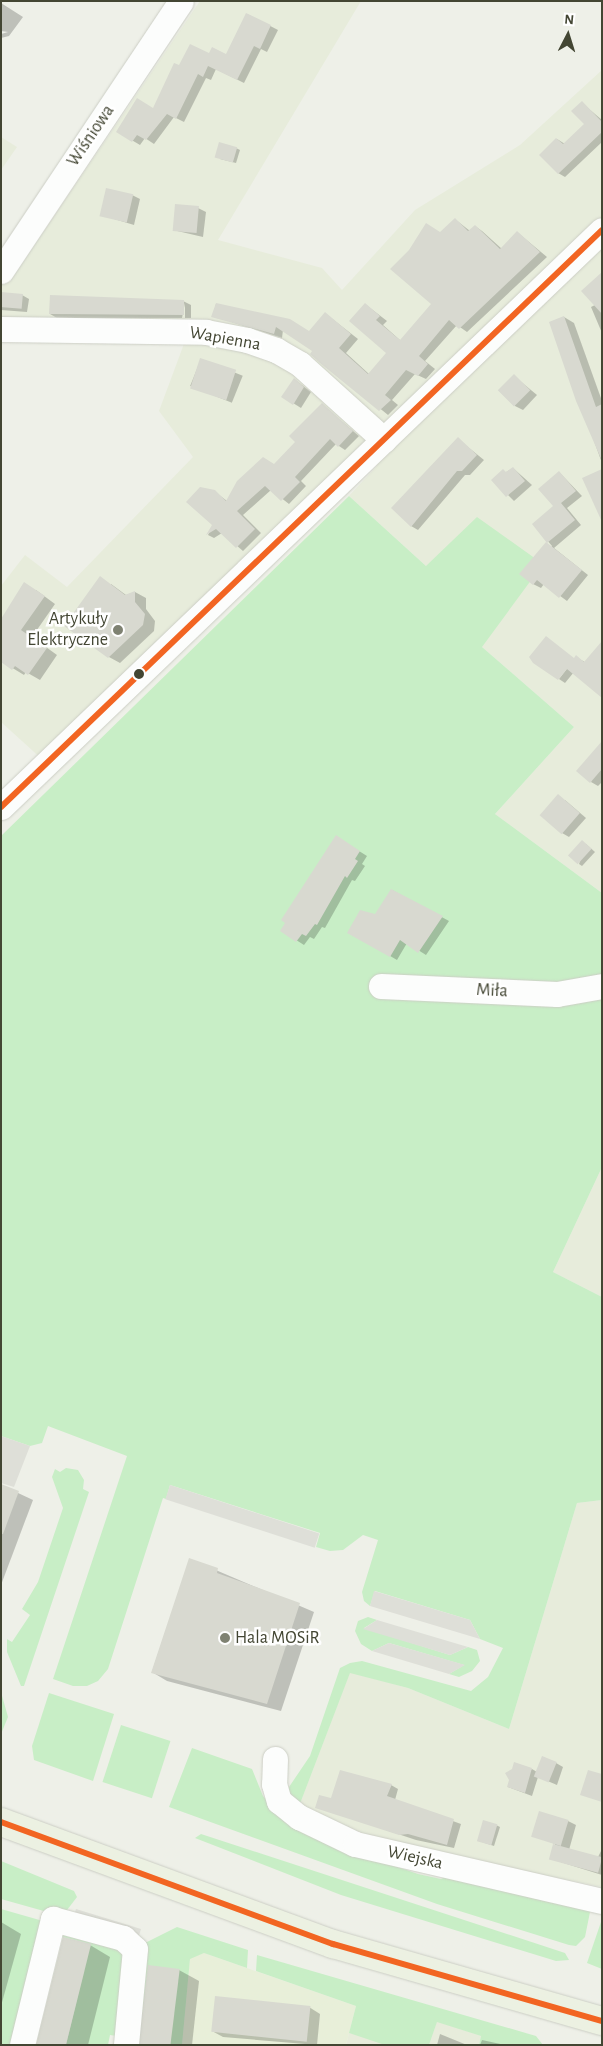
<!DOCTYPE html>
<html>
<head>
<meta charset="utf-8">
<style>
  body { margin:0 }
  #map { position:relative; width:603px; height:2046px; overflow:hidden; background:#eef0e8; font-family:"Alegreya Sans",sans-serif }
  div>[style] { position:absolute }
  .residential>* { inset:0; background:#e7ecdb }
  .education>* { inset:0; background:#e8efd9 }
  .green>* { inset:0; background:#c8eec6; transform-origin:0 0 }
  .parking>* { inset:0; background:#dedfd8; transform-origin:0 0 }
  .shadow>* { inset:0; background:#0003; transform-origin:0 0 }
  .building>* { inset:0; background:#d8d9d0; transform-origin:0 0 }
  .roads { filter:drop-shadow(0 0 1px #cccec5) drop-shadow(0 0 1px #cccec5) }
  .minor>* { height:25px; margin:-12.5px; padding:0 12.5px; transform-origin:12.5px; border-radius:12.5px; background:#fcfdfc }
  .major>* { height:28px; margin:-14px; padding:0 14px; transform-origin:14px; border-radius:14px; background:#ecf1e2 }
  .bus-1>* { height:6px; margin:-3px; padding:0 3px; transform-origin:3px; border-radius:3px; background:#f26522 }
  .dots>* { width:14px; height:14px; translate:-50% -50%; box-sizing:border-box; border:2px solid #fff; border-radius:50% }
  span { translate:-50% -50%; white-space:nowrap; text-align:center; line-height:1.15; -webkit-text-stroke:5px #fff; paint-order:stroke }
  .street-label { font-size:18px; color:#434633 }
  .poi-label { font-size:18px; color:#434633 }
  .right { translate:-100% -50%; text-align:right }
  .left { translate:0 -50%; text-align:left }
  .frame { position:absolute; inset:0; border:2px solid #434633; pointer-events:none }
  .north { position:absolute; left:543px; top:10px; width:50px; height:50px; -webkit-text-stroke:4px #fff; paint-order:stroke; rotate:5deg; font-size:14px; font-weight:700; line-height:20px; text-align:center; color:#434633 }
  .north::after { content:''; display:block; margin:auto; width:18px; height:22px; background:#434633; clip-path:polygon(50% 0,100% 100%,50% 72%,0 100%) }
</style>
</head>
<body>
<div id="map">
  <div class="residential">
    <div style="clip-path:polygon(200px 1px,361px 1px,218px 240px,322px 268px,342px 290px,415px 210px,520px 145px,602px 70px,602px 893px,495px 814px,574px 727px,482px 647px,426px 566px,349px 496px,377px 466px,365px 451px,44px 761px,1px 722px,1px 586px,25px 555px,67px 587px,193px 457px,159px 411px,191px 325px,1px 324px,1px 267px,17px 271px)"></div>
    <div style="clip-path:polygon(1px 137px,17px 147px,1px 170px)"></div>
    <div style="clip-path:polygon(602px 1167px,602px 1297px,553px 1272px)"></div>
    <div style="clip-path:polygon(602px 1500px,602px 1887px,360px 1837px,298px 1809px,350px 1672px,408px 1688px,509px 1729px,577px 1503px)"></div>
    <div style="clip-path:polygon(437px 2021px,481px 2036px,479px 2045px,429px 2045px)"></div>
    <div style="clip-path:polygon(349px 2033px,386px 2044px,385px 2045px,346px 2045px)"></div>
  </div>
  <div class="education">
    <div style="clip-path:polygon(204px 1953px,356px 2006px,346px 2045px,182px 2045px,190px 1958px)"></div>
  </div>
  <div class="green">
    <div style="clip-path:polygon(349px 496px,426px 566px,477px 517px,543px 564px,482px 647px,574px 727px,495px 814px,602px 893px,602px 1167px,553px 1272px,602px 1297px,602px 1500px,577px 1503px,509px 1729px,408px 1688px,350px 1673px,298px 1809px,288px 1796px,289px 1787px,310px 1756px,340px 1668px,350px 1663px,362px 1661px,471px 1691px,488px 1677px,503px 1648px,480px 1639px,470px 1620px,375px 1591px,370px 1606px,364px 1601px,362px 1592px,378px 1540px,363px 1535px,343px 1550px,330px 1551px,316px 1547px,320px 1533px,170px 1485px,166px 1499px,163px 1498px,108px 1669px,98px 1681px,87px 1686px,73px 1686px,53px 1679px,127px 1456px,48px 1426px,42px 1443px,30px 1446px,1px 1436px,1px 836px)"></div>
    <div style="clip-path:polygon(66px 1468px,78px 1470px,84px 1480px,83px 1489px,89px 1492px,24px 1686px,21px 1686px,7px 1652px,7px 1639px,12px 1642px,30px 1615px,22px 1609px,38px 1582px,63px 1508px,52px 1477px,55px 1469px,60px 1472px)"></div>
    <div style="clip-path:polygon(368px 1617px,377px 1620px,364px 1628px,450px 1655px,468px 1647px,477px 1650px,480px 1661px,472px 1671px,459px 1677px,449px 1674px,464px 1665px,389px 1643px,372px 1651px,361px 1644px,355px 1631px,358px 1621px)"></div>
    <div style="clip-path:polygon(1px 1692px,8px 1717px,1px 1734px)"></div>
    <div style="clip-path:polygon(49px 1693px,114px 1714px,93px 1781px,34px 1760px,32px 1746px)"></div>
    <div style="left:121px;top:1725px;width:52px;height:60px;rotate:18deg"></div>
    <div style="clip-path:polygon(192px 1748px,252px 1769px,263px 1796px,274px 1809px,369px 1857px,418px 1874px,441px 1879px,452px 1874px,591px 1907px,585px 1937px,576px 1946px,569px 1945px,437px 1904px,169px 1807px)"></div>
    <div style="clip-path:polygon(201px 1834px,565px 1953px,569px 1960px,556px 1961px,341px 1895px,195px 1838px)"></div>
    <div style="clip-path:polygon(1px 1861px,74px 1891px,77px 1897px,64px 1914px,58px 1915px,1px 1899px)"></div>
    <div style="clip-path:polygon(1px 1909px,43px 1921px,17px 2045px,1px 2045px)"></div>
    <div style="clip-path:polygon(602px 1919px,602px 1969px,587px 1963px)"></div>
    <div style="clip-path:polygon(177px 1927px,248px 1950px,247px 1968px,204px 1953px,190px 1959px,182px 2045px,134px 2045px,143px 1944px)"></div>
    <div style="clip-path:polygon(57px 1931px,123px 1947px,117px 2036px,110px 2035px,108px 2045px,66px 2045px,90px 1944px,62px 1937px,56px 1960px,51px 1959px)"></div>
    <div style="clip-path:polygon(257px 1955px,536px 2036px,543px 2045px,479px 2045px,481px 2036px,437px 2022px,429px 2045px,385px 2045px,349px 2033px,356px 2006px,256px 1971px)"></div>
  </div>
  <div class="parking">
    <div style="clip-path:polygon(1px 1436px,30px 1446px,14px 1487px,1px 1483px)"></div>
    <div style="left:170px;top:1485px;width:157px;height:15px;rotate:18deg"></div>
    <div style="clip-path:polygon(374px 1591px,470px 1620px,480px 1639px,370px 1606px)"></div>
    <div style="clip-path:polygon(377px 1620px,468px 1647px,450px 1655px,363px 1629px)"></div>
    <div style="clip-path:polygon(389px 1643px,465px 1665px,449px 1674px,372px 1651px)"></div>
    <div style="left:76px;top:1909px;width:68px;height:12px;rotate:17deg"></div>
  </div>
  <div class="shadow">
    <div style="clip-path:polygon(1px 3px,23px 17px,9px 36px,1px 38px,1px 34px,8px 32px,1px 31px)"></div>
    <div style="clip-path:polygon(247px 14px,278px 30px,267px 52px,261px 49px,244px 83px,216px 69px,211px 80px,206px 78px,184px 122px,174px 117px,154px 144px,145px 138px,140px 145px,118px 132px,154px 109px,180px 67px,209px 55px,227px 56px)"></div>
    <div style="clip-path:polygon(582px 103px,602px 120px,602px 142px,565px 177px,558px 173px,557px 139px,565px 144px,586px 124px)"></div>
    <div style="clip-path:polygon(236px 148px,240px 150px,236px 163px,220px 159px)"></div>
    <div style="clip-path:polygon(132px 195px,140px 199px,134px 225px,101px 215px)"></div>
    <div style="clip-path:polygon(198px 208px,206px 212px,203px 237px,173px 230px)"></div>
    <div style="clip-path:polygon(456px 220px,470px 231px,475px 226px,482px 231px,502px 249px,517px 232px,547px 257px,467px 332px,457px 325px,425px 361px,435px 369px,426px 379px,415px 374px,392px 400px,398px 405px,388px 415px,312px 353px,314px 350px,283px 330px,282px 338px,213px 316px,216px 304px,309px 333px,326px 314px,358px 339px,346px 353px,369px 374px,388px 353px,365px 304px,387px 321px,383px 325px,401px 341px,432px 304px,441px 233px)"></div>
    <div style="clip-path:polygon(602px 290px,602px 333px,591px 307px,595px 305px)"></div>
    <div style="clip-path:polygon(1px 293px,22px 295px,29px 299px,27px 312px,1px 310px)"></div>
    <div style="clip-path:polygon(183px 301px,191px 305px,191px 318px,185px 318px,185px 303px,182px 318px,57px 318px,50px 314px)"></div>
    <div style="clip-path:polygon(564px 317px,574px 323px,602px 401px,602px 463px,551px 322px)"></div>
    <div style="left:201px;top:359px;width:45px;height:29px;rotate:22deg"></div>
    <div style="clip-path:polygon(514px 376px,537px 395px,523px 410px,515px 406px)"></div>
    <div style="clip-path:polygon(294px 379px,311px 392px,301px 408px,293px 403px)"></div>
    <div style="clip-path:polygon(322px 405px,359px 436px,345px 450px,336px 444px,301px 481px,306px 486px,289px 504px,271px 490px,243px 515px,261px 533px,243px 551px,222px 533px,214px 538px,208px 535px,213px 525px,214px 491px,227px 501px,275px 465px,297px 442px)"></div>
    <div style="clip-path:polygon(458px 439px,484px 460px,470px 475px,465px 475px,418px 530px,411px 526px)"></div>
    <div style="clip-path:polygon(513px 468px,532px 485px,514px 501px,493px 480px)"></div>
    <div style="clip-path:polygon(559px 472px,582px 496px,567px 508px,581px 525px,554px 548px,588px 575px,567px 601px,544px 584px,541px 588px,533px 584px,552px 546px,533px 524px,554px 507px)"></div>
    <div style="clip-path:polygon(111px 584px,126px 595px,135px 592px,146px 598px,146px 609px,155px 621px,154px 631px,120px 663px,109px 657px)"></div>
    <div style="clip-path:polygon(36px 590px,55px 604px,32px 637px,57px 655px,40px 680px,26px 672px,24px 675px,1px 661px)"></div>
    <div style="clip-path:polygon(576px 657px,583px 661px,602px 673px,574px 672px,565px 683px,559px 679px)"></div>
    <div style="clip-path:polygon(602px 743px,602px 782px,598px 786px,591px 782px)"></div>
    <div style="clip-path:polygon(565px 800px,586px 818px,569px 837px,562px 833px)"></div>
    <div style="clip-path:polygon(343px 841px,367px 856px,362px 864px,365px 866px,355px 881px,352px 880px,325px 928px,322px 927px,314px 939px,310px 937px,304px 945px,282px 931px)"></div>
    <div style="clip-path:polygon(586px 844px,595px 852px,582px 866px,579px 864px)"></div>
    <div style="clip-path:polygon(392px 890px,449px 921px,426px 955px,407px 943px,397px 960px,349px 932px,376px 916px)"></div>
    <div style="clip-path:polygon(1px 1485px,33px 1500px,1px 1585px)"></div>
    <div style="clip-path:polygon(190px 1559px,314px 1612px,281px 1711px,167px 1681px,152px 1672px)"></div>
    <div style="clip-path:polygon(556px 1763px,563px 1767px,557px 1785px,538px 1777px,532px 1796px,508px 1787px,532px 1769px,537px 1772px)"></div>
    <div style="clip-path:polygon(391px 1785px,398px 1789px,395px 1800px,461px 1824px,454px 1848px,416px 1840px,317px 1807px,331px 1800px)"></div>
    <div style="clip-path:polygon(568px 1821px,576px 1825px,569px 1850px,598px 1857px,602px 1849px,602px 1875px,551px 1859px,555px 1844px,535px 1836px)"></div>
    <div style="clip-path:polygon(496px 1825px,500px 1827px,494px 1846px,482px 1842px)"></div>
    <div style="clip-path:polygon(1px 1922px,21px 1934px,1px 2006px)"></div>
    <div style="clip-path:polygon(64px 1939px,90px 1945px,110px 1957px,88px 2045px,37px 2045px)"></div>
    <div style="clip-path:polygon(179px 1970px,199px 1981px,192px 2045px,141px 2045px)"></div>
    <div style="clip-path:polygon(309px 2007px,320px 2014px,317px 2045px,223px 2037px,212px 2031px)"></div>
    <div style="clip-path:polygon(440px 2034px,467px 2045px,437px 2045px)"></div>
    <div style="clip-path:polygon(482px 2040px,505px 2045px,480px 2045px)"></div>
  </div>
  <div class="building">
    <div style="clip-path:polygon(246px 13px,271px 25px,260px 49px,254px 46px,237px 80px,208px 66px,203px 77px,198px 74px,176px 119px,167px 114px,146px 140px,137px 135px,132px 142px,116px 132px,137px 98px,153px 108px,174px 63px,179px 65px,190px 44px,209px 53px,212px 47px,226px 54px)"></div>
    <div style="clip-path:polygon(582px 101px,602px 122px,602px 132px,558px 174px,539px 155px,556px 138px,563px 144px,584px 124px,571px 111px)"></div>
    <div style="left:219px;top:142px;width:19px;height:16px;rotate:16deg"></div>
    <div style="left:106px;top:188px;width:28px;height:29px;rotate:13deg"></div>
    <div style="left:175px;top:204px;width:24px;height:27px;rotate:5deg"></div>
    <div style="clip-path:polygon(455px 218px,468px 231px,475px 225px,500px 249px,517px 231px,540px 252px,459px 329px,449px 320px,419px 356px,428px 364px,418px 376px,406px 370px,385px 395px,391px 400px,379px 411px,320px 363px,310px 354px,312px 351px,276px 327px,274px 334px,211px 317px,216px 303px,290px 319px,309px 331px,325px 312px,351px 334px,339px 348px,368px 374px,386px 353px,349px 321px,365px 303px,380px 316px,376px 320px,400px 340px,431px 304px,390px 269px,409px 250px,426px 223px,440px 232px)"></div>
    <div style="clip-path:polygon(602px 272px,602px 314px,581px 291px)"></div>
    <div style="left:1px;top:292px;width:22px;height:15px;rotate:5deg"></div>
    <div style="clip-path:polygon(50px 295px,184px 300px,184px 315px,49px 314px)"></div>
    <div style="clip-path:polygon(564px 316px,596px 407px,602px 404px,602px 461px,576px 401px,549px 322px)"></div>
    <div style="left:200px;top:358px;width:38px;height:32px;rotate:18deg"></div>
    <div style="left:514px;top:374px;width:23px;height:23px;rotate:45deg"></div>
    <div style="clip-path:polygon(294px 378px,304px 387px,293px 405px,281px 397px)"></div>
    <div style="clip-path:polygon(322px 403px,353px 431px,338px 447px,330px 439px,295px 477px,300px 482px,281px 501px,265px 486px,237px 511px,255px 529px,236px 548px,216px 529px,206px 535px,212px 525px,186px 502px,200px 487px,215px 490px,226px 501px,237px 481px,263px 457px,274px 464px,295px 442px,289px 436px)"></div>
    <div style="clip-path:polygon(458px 437px,477px 455px,462px 471px,457px 471px,411px 527px,391px 508px)"></div>
    <div style="clip-path:polygon(513px 467px,525px 481px,506px 497px,491px 480px,503px 469px,506px 472px)"></div>
    <div style="clip-path:polygon(602px 469px,602px 522px,582px 478px)"></div>
    <div style="clip-path:polygon(559px 471px,576px 491px,561px 503px,575px 520px,547px 543px,532px 524px,553px 506px,538px 489px)"></div>
    <div style="clip-path:polygon(546px 542px,582px 570px,559px 598px,537px 580px,533px 585px,519px 574px)"></div>
    <div style="clip-path:polygon(100px 576px,125px 595px,135px 591px,135px 602px,145px 614px,143px 625px,108px 658px,64px 626px)"></div>
    <div style="clip-path:polygon(24px 582px,45px 596px,21px 630px,47px 648px,28px 675px,15px 666px,12px 670px,1px 662px,1px 619px)"></div>
    <div style="clip-path:polygon(546px 636px,574px 658px,576px 655px,584px 662px,602px 641px,602px 698px,567px 669px,558px 680px,533px 663px,529px 657px)"></div>
    <div style="clip-path:polygon(602px 741px,602px 769px,590px 783px,576px 771px)"></div>
    <div style="left:558px;top:794px;width:29px;height:28px;rotate:41deg"></div>
    <div style="clip-path:polygon(336px 835px,360px 851px,355px 859px,358px 861px,347px 878px,345px 876px,317px 925px,315px 924px,306px 936px,302px 934px,296px 942px,280px 931px,285px 923px,281px 920px)"></div>
    <div style="left:582px;top:840px;width:13px;height:21px;rotate:42deg"></div>
    <div style="clip-path:polygon(391px 889px,443px 916px,418px 953px,400px 940px,390px 957px,347px 933px,360px 910px,375px 914px)"></div>
    <div style="clip-path:polygon(1px 1484px,19px 1491px,3px 1534px,1px 1534px)"></div>
    <div style="clip-path:polygon(189px 1558px,218px 1568px,217px 1573px,300px 1603px,267px 1704px,151px 1673px)"></div>
    <div style="left:542px;top:1756px;width:16px;height:22px;rotate:22deg"></div>
    <div style="clip-path:polygon(514px 1762px,532px 1768px,525px 1793px,507px 1787px,509px 1780px,505px 1773px,512px 1769px)"></div>
    <div style="clip-path:polygon(340px 1770px,392px 1784px,387px 1796px,454px 1819px,447px 1845px,408px 1834px,399px 1835px,315px 1808px,319px 1795px,331px 1798px)"></div>
    <div style="clip-path:polygon(588px 1770px,602px 1774px,602px 1802px,580px 1795px)"></div>
    <div style="left:539px;top:1811px;width:31px;height:27px;rotate:17deg"></div>
    <div style="left:483px;top:1820px;width:15px;height:22px;rotate:16deg"></div>
    <div style="left:553px;top:1844px;width:51px;height:16px;rotate:15deg"></div>
    <div style="left:63px;top:1937px;width:29px;height:111px;rotate:14deg"></div>
    <div style="left:148px;top:1965px;width:32px;height:80px;rotate:7deg"></div>
    <div style="left:215px;top:1996px;width:96px;height:36px;rotate:6deg"></div>
  </div>
  <div class="roads">
    <div class="minor">
      <div style="left:1px;top:271px;width:324px;rotate:-56.3deg"></div>
      <div style="left:1px;top:329px;width:205px;rotate:0.8deg"></div>
      <div style="left:206px;top:332px;width:42px;rotate:11deg"></div>
      <div style="left:247px;top:340px;width:31px;rotate:19deg"></div>
      <div style="left:276px;top:350px;width:28px;rotate:30deg"></div>
      <div style="left:300px;top:364px;width:113px;rotate:42.1deg"></div>
      <div style="left:1px;top:807px;width:833px;rotate:-43.83deg"></div>
      <div style="left:381px;top:986px;width:176px;rotate:2.6deg"></div>
      <div style="left:557px;top:994px;width:46px;rotate:-10.1deg"></div>
      <div style="left:275px;top:1759px;width:25px;rotate:92deg"></div>
      <div style="left:274px;top:1784px;width:18px;rotate:74deg"></div>
      <div style="left:279px;top:1801px;width:26px;rotate:39deg"></div>
      <div style="left:299px;top:1817px;width:62px;rotate:25.7deg"></div>
      <div style="left:355px;top:1844px;width:253px;rotate:13deg"></div>
      <div style="left:22px;top:2045px;width:130px;rotate:-76.2deg"></div>
      <div style="left:53px;top:1919px;width:73px;rotate:15.2deg"></div>
      <div style="left:123px;top:1938px;width:16px;rotate:43deg"></div>
      <div style="left:135px;top:1949px;width:96px;rotate:95.4deg"></div>
    </div>
    <div class="major">
      <div style="left:1px;top:1822px;width:354px;rotate:20.2deg"></div>
      <div style="left:333px;top:1944px;width:280px;rotate:16deg"></div>
    </div>
  </div>
  <div class="bus-1">
    <div style="left:1px;top:807px;width:833px;rotate:-43.83deg"></div>
    <div style="left:1px;top:1822px;width:354px;rotate:20.2deg"></div>
    <div style="left:333px;top:1944px;width:280px;rotate:16deg"></div>
  </div>
  <div class="dots">
    <div style="left:118px;top:630px;background:#7f8272"></div>
    <div style="left:139px;top:674px;background:#434633"></div>
    <div style="left:225px;top:1638px;background:#7f8272"></div>
  </div>
  <div class="street-label">
    <span style="left:91px;top:136px;rotate:-56deg">Wiśniowa</span>
    <span style="left:225px;top:339px;rotate:10deg">Wapienna</span>
    <span style="left:492px;top:991px;rotate:3deg">Miła</span>
    <span style="left:415px;top:1858px;rotate:13deg">Wiejska</span>
  </div>
  <div class="poi-label">
    <span class="right" style="left:108px;top:630px">Artykuły<br>Elektryczne</span>
    <span class="left" style="left:235px;top:1638px">Hala MOSiR</span>
  </div>
  <div class="frame"></div>
  <div class="north">N</div>
</div>
</body>
</html>
